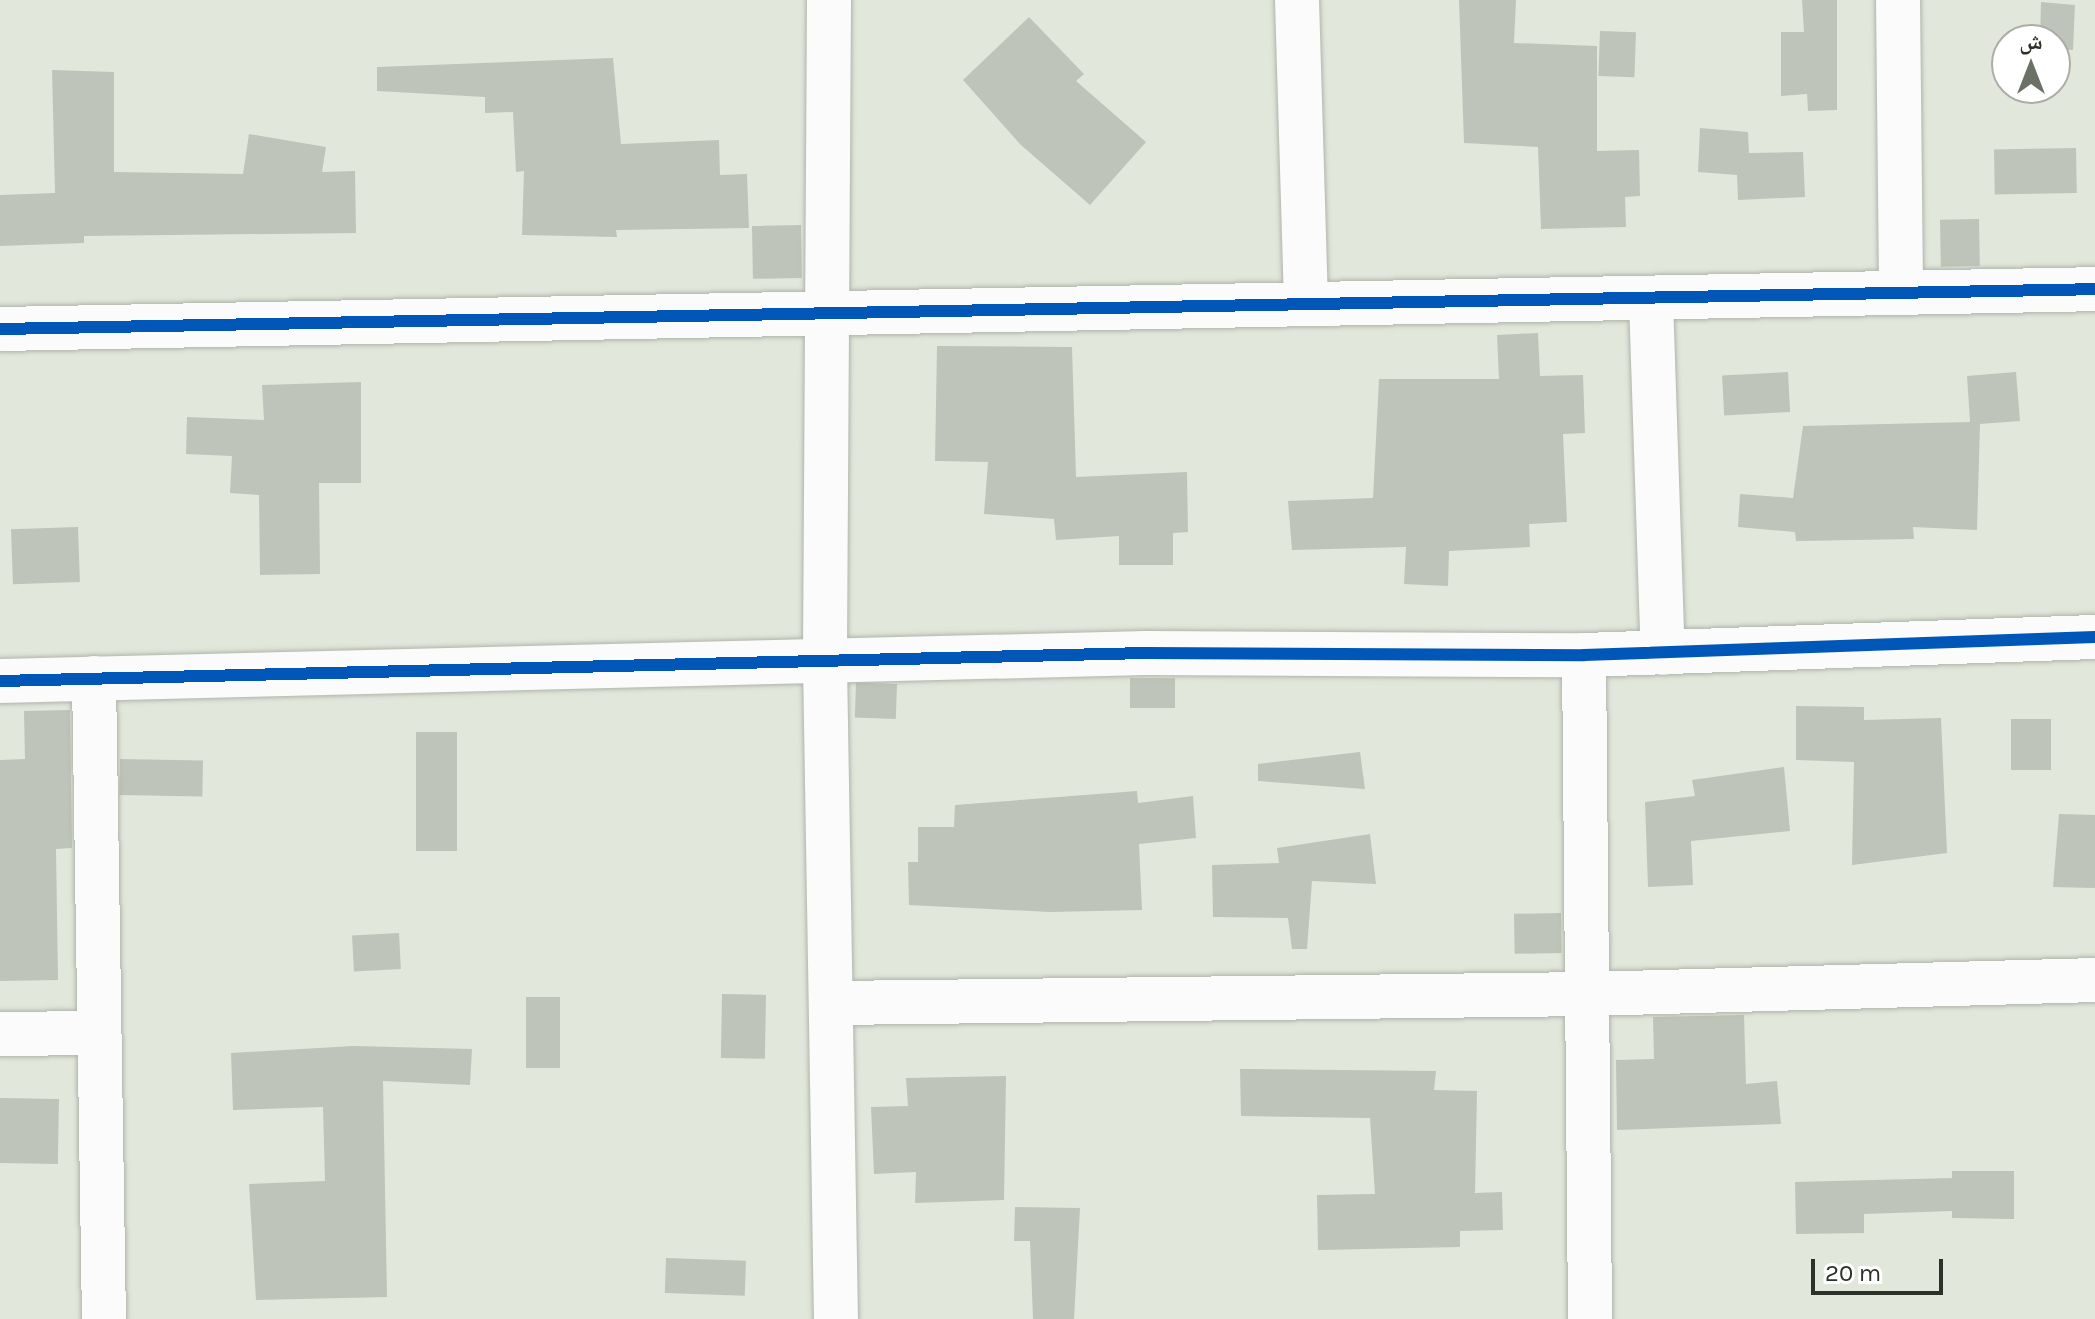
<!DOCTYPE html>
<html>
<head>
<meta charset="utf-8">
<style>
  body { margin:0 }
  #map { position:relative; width:2095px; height:1319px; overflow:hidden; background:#e1e7db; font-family:Karla,"Noto Naskh Arabic",sans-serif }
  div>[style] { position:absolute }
  .building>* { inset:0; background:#bec4b9; transform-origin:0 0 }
  .roads { filter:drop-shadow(0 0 2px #b0b4ab) drop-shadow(0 0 2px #b0b4ab) }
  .minor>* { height:44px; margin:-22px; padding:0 22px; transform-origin:22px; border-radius:22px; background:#fafbfa }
  .cycleway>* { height:12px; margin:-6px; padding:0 6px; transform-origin:6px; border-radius:6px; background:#0057b8 }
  span { translate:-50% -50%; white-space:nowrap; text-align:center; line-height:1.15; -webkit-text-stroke:7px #fff; paint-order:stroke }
  .north { position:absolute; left:1991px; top:24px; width:80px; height:80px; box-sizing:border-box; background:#fff; border:2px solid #abada9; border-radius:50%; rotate:0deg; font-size:22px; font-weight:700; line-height:32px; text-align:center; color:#2d3229 }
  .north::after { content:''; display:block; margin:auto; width:28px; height:36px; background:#6c7167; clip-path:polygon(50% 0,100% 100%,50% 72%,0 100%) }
  .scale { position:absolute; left:1811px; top:1259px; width:132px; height:36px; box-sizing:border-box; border:4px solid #2d3229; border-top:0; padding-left:10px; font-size:24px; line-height:28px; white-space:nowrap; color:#2d3229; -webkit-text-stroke:6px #fff; paint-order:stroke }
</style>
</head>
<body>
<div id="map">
  <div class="building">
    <div style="clip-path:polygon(1459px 0,1516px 0,1514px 43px,1597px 46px,1597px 151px,1639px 150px,1640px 196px,1625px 197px,1626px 227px,1541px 229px,1538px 147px,1464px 143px)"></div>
    <div style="clip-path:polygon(1802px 0,1837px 0,1837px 110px,1808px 111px,1807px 94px,1781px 96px,1781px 32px,1804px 32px)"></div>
    <div style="clip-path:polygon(2041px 2px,2075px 5px,2073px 50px,2055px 49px,2055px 40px,2040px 40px)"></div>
    <div style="clip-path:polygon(1029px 17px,1084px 74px,1076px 81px,1146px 142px,1090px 205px,1021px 145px,963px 80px)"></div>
    <div style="left:1600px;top:31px;width:36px;height:45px;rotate:2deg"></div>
    <div style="clip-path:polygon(613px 58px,621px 144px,719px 140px,720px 175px,747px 174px,749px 228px,616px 230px,617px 237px,522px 235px,524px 171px,516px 172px,513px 112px,485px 113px,485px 97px,377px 91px,377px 67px)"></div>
    <div style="clip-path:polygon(52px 70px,114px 72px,114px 172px,243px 174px,249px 134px,326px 147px,322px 172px,355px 171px,356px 233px,84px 236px,84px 243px,0 246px,0 195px,55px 193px)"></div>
    <div style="clip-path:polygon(1700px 128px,1748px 132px,1749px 153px,1803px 152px,1805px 197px,1738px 200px,1737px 175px,1698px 172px)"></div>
    <div style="left:2076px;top:148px;width:45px;height:82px;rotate:89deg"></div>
    <div style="left:1979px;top:219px;width:47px;height:39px;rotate:89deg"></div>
    <div style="left:801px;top:225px;width:53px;height:49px;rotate:89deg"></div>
    <div style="clip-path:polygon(1538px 333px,1540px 376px,1583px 375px,1585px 433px,1563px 434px,1567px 522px,1529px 524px,1530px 547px,1449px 551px,1448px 586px,1404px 584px,1406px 547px,1292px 550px,1288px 501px,1373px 498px,1379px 379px,1499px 379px,1497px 335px)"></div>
    <div style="clip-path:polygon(937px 346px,1072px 347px,1076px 477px,1187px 472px,1188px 532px,1173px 533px,1173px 565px,1119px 565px,1119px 536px,1056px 540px,1054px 519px,984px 514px,988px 462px,935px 461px)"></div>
    <div style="left:1788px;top:372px;width:40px;height:66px;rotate:87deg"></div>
    <div style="clip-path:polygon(2016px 372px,2020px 421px,1980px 424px,1977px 530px,1913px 527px,1914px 539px,1796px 541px,1795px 532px,1738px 527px,1740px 494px,1793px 498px,1803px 426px,1970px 422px,1967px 376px)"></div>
    <div style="clip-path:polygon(361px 382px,361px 483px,319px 483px,320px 574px,260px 575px,259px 495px,230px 493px,232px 456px,186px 454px,187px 417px,264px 420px,262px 385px)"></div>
    <div style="left:78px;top:527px;width:55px;height:67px;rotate:88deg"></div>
    <div style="left:1130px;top:678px;width:45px;height:30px"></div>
    <div style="left:897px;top:684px;width:35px;height:41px;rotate:92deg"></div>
    <div style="clip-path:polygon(1796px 706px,1864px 707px,1864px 720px,1941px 718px,1947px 853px,1852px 865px,1854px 762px,1796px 760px)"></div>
    <div style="clip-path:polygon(70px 710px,72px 848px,56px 849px,58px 980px,0 981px,0 760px,25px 759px,24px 711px)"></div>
    <div style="left:2011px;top:719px;width:40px;height:51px"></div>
    <div style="left:416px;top:732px;width:41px;height:119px"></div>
    <div style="clip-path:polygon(1360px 752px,1365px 789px,1258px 781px,1258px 764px)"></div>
    <div style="left:120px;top:759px;width:83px;height:36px;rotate:1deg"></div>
    <div style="clip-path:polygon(1784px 767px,1790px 831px,1691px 841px,1693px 885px,1648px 887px,1645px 802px,1695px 796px,1692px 780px)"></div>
    <div style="clip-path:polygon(1137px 791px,1138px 803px,1193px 796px,1196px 838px,1139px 844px,1142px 910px,1050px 912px,909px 905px,908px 862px,918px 862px,918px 827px,954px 827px,955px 805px)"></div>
    <div style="clip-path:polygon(2059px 814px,2095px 815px,2095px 888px,2053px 887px)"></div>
    <div style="clip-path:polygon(1370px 834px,1376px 884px,1312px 881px,1307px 949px,1292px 949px,1288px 918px,1213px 917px,1212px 865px,1279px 863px,1277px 848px)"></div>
    <div style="left:1561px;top:913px;width:40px;height:47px;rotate:89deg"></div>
    <div style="left:399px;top:933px;width:36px;height:47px;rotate:87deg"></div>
    <div style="left:722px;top:994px;width:44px;height:64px;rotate:1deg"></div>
    <div style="left:526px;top:997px;width:34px;height:71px"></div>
    <div style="clip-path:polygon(1744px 1015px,1746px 1084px,1777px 1081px,1781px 1124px,1617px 1130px,1616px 1060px,1654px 1059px,1653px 1017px)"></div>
    <div style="clip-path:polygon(353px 1046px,472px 1049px,470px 1085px,383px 1081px,387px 1297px,256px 1300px,249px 1184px,325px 1181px,323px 1107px,233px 1110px,231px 1053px)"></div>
    <div style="clip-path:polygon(1240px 1069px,1436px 1071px,1434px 1090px,1477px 1091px,1475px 1193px,1502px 1192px,1503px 1230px,1460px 1231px,1460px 1247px,1318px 1250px,1317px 1195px,1375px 1194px,1370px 1118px,1241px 1116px)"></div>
    <div style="clip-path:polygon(1006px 1076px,1004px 1200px,915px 1203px,916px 1172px,874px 1174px,871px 1107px,908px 1106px,906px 1078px)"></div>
    <div style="left:0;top:1098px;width:59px;height:65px;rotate:1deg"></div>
    <div style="clip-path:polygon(1952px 1171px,2014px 1171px,2014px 1219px,1952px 1218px,1952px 1211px,1864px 1214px,1864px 1233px,1796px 1234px,1795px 1182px,1952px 1178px)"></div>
    <div style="clip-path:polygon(1015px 1207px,1080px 1208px,1074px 1319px,1033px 1319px,1030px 1241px,1014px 1241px)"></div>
    <div style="left:666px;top:1258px;width:80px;height:35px;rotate:2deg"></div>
  </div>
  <div class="roads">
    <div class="minor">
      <div style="left:829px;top:0;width:664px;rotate:90.35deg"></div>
      <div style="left:825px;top:664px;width:655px;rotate:89.04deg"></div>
      <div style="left:1297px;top:0;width:302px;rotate:88.3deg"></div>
      <div style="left:1898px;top:0;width:291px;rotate:89.4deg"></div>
      <div style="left:1651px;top:300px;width:353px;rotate:88.1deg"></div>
      <div style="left:0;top:329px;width:2095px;rotate:-1.09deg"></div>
      <div style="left:1584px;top:655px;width:664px;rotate:89.48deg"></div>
      <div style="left:94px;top:678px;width:641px;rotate:89.11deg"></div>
      <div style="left:0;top:681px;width:1146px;rotate:-1.4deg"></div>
      <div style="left:1146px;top:653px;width:438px;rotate:0.3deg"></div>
      <div style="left:1584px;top:655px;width:511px;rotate:-2.02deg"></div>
      <div style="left:833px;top:1003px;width:756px;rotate:-0.68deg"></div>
      <div style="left:1589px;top:994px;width:506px;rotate:-1.58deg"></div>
      <div style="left:0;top:1034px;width:97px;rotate:-0.6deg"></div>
    </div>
  </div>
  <div class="cycleway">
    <div style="left:0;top:329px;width:2095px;rotate:-1.09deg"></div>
    <div style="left:0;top:681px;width:1146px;rotate:-1.4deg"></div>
    <div style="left:1146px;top:653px;width:438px;rotate:0.3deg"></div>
    <div style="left:1584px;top:655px;width:511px;rotate:-2.02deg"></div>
  </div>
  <div class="north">ش</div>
  <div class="scale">20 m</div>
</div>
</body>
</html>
